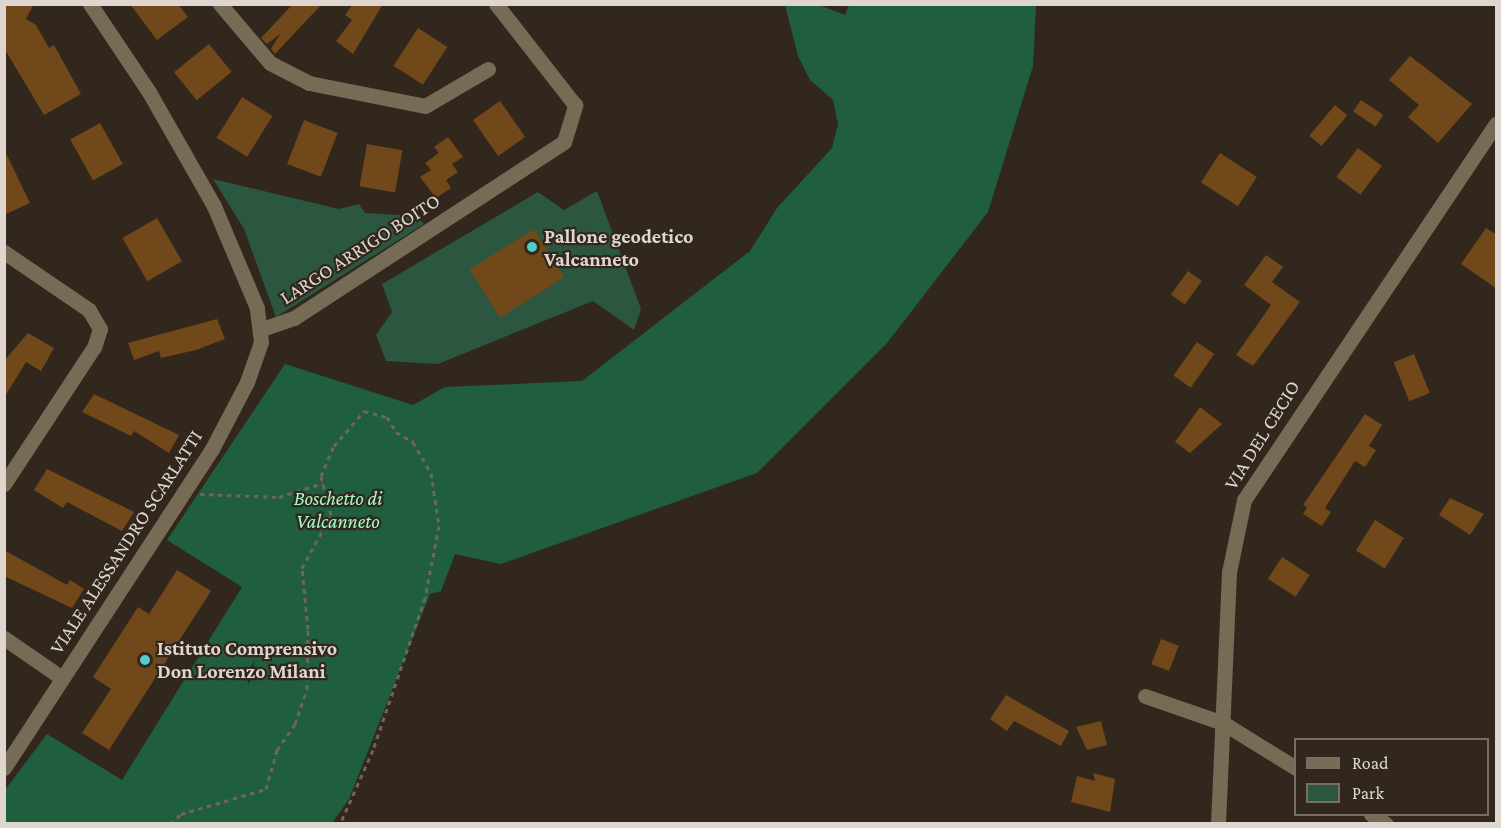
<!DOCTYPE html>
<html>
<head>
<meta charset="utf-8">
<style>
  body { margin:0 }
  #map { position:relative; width:1501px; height:828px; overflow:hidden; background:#32271c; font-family:"Crimson Pro",serif }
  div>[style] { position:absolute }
  .green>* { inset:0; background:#2b563f }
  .forest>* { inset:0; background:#1f5e3f }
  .building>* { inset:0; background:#714819; transform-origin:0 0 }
  .path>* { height:3px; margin-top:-1.5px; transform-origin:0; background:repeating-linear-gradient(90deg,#6f655b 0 4.5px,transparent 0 9px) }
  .minor>* { height:15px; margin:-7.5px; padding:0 7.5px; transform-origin:7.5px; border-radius:7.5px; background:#766b54 }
  .dots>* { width:16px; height:16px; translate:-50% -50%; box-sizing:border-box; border:3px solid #32271c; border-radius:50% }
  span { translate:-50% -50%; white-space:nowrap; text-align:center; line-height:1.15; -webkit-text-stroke:4.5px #32271c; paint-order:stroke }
  .poi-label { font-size:20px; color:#ded6cf; font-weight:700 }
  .left { translate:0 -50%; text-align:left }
  .street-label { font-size:20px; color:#ded6cf }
  .park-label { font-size:20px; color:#a1fbc8; font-style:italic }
  .frame { position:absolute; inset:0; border:6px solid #ded6cf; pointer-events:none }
  .legend { position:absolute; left:1294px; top:738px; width:195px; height:78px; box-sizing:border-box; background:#32271c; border:2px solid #776d64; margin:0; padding:8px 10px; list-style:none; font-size:18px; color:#ded6cf }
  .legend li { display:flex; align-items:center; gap:12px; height:30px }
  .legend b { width:30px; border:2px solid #776d64 }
</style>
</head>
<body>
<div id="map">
  <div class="green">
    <div style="clip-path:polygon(213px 179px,339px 209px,359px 204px,365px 213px,417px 216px,424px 224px,276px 317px,244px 229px)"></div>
    <div style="clip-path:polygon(597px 191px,641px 309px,634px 330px,593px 301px,438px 364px,386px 361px,376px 335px,392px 312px,382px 284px,538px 192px,564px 210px)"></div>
  </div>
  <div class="forest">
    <div style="clip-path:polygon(785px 5px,819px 5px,845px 15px,849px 5px,1036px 5px,1033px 66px,988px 212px,887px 343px,757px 473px,501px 564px,455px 554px,441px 591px,430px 594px,349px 799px,332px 823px,5px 823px,5px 790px,47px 734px,122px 780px,242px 587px,167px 540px,285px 364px,413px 405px,445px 387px,582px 381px,750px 251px,777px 208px,832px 148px,838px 124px,833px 100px,810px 80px,798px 56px)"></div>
  </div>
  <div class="building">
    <div style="clip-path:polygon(4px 4px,34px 4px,26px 19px,36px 25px,49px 48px,54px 45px,81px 94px,44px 115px,4px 48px)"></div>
    <div style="clip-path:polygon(130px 4px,178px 4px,188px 17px,157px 40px)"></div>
    <div style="clip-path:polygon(293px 4px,322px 4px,275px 54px,271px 49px,280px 34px,267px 44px,261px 38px)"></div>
    <div style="clip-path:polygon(353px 4px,383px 4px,353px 54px,336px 41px,352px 20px,345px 15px)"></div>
    <div style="left:418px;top:28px;width:35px;height:45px;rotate:33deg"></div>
    <div style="left:209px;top:44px;width:36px;height:45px;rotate:51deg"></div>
    <div style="clip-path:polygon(1410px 56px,1472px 104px,1438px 143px,1408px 117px,1419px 105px,1389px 80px)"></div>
    <div style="left:242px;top:97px;width:36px;height:48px;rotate:32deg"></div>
    <div style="left:1361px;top:100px;width:27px;height:14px;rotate:34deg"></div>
    <div style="left:500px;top:101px;width:44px;height:33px;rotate:55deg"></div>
    <div style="left:1335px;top:105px;width:16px;height:40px;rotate:40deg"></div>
    <div style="left:304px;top:120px;width:36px;height:47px;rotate:21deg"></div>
    <div style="left:100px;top:123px;width:47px;height:34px;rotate:61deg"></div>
    <div style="clip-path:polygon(448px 137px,463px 157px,452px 164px,458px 172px,446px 180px,451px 188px,436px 198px,420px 177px,431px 170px,425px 163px,439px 153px,434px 147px)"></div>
    <div style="left:367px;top:144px;width:36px;height:43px;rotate:10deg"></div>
    <div style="left:1358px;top:148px;width:30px;height:36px;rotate:37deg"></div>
    <div style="clip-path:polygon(4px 149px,30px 203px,4px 215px)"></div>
    <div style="left:1220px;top:153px;width:44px;height:35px;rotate:33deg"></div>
    <div style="left:157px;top:218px;width:50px;height:40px;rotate:60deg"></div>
    <div style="clip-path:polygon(1486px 228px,1497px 235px,1497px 289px,1461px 264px)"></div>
    <div style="left:534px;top:229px;width:57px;height:76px;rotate:58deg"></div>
    <div style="clip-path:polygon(1266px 255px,1283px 267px,1272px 282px,1300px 302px,1253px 366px,1236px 355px,1271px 305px,1244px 285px)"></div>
    <div style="left:1188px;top:271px;width:17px;height:29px;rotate:36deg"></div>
    <div style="clip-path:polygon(217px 319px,225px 339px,196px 350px,161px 358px,159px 351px,134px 360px,128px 343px)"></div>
    <div style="clip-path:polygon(28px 333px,54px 348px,41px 371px,26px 362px,4px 398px,4px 361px)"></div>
    <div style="left:1197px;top:342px;width:21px;height:41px;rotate:35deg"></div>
    <div style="left:1414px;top:354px;width:42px;height:22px;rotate:68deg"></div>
    <div style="clip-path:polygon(94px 394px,179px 435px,169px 453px,134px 431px,131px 436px,82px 412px)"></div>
    <div style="clip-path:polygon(1200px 407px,1222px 424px,1190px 453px,1175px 442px)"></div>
    <div style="clip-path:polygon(1365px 414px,1382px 425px,1369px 446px,1376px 450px,1365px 467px,1355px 461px,1325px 508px,1331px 512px,1322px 526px,1303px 514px,1307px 507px,1303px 505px)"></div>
    <div style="clip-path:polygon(47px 469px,134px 512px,122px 531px,67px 502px,63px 508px,34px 490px)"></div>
    <div style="clip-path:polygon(1450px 498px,1484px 514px,1470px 535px,1439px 515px)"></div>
    <div style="left:1375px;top:520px;width:34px;height:36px;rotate:32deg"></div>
    <div style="clip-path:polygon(4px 550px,67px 585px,70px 580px,84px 589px,72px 608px,4px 576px)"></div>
    <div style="left:1282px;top:557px;width:33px;height:26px;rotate:33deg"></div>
    <div style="clip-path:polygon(177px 570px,211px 591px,109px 750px,82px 733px,111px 689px,93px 677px,138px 607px,149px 614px)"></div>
    <div style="left:1161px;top:639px;width:19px;height:27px;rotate:21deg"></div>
    <div style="clip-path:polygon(1006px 695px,1069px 731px,1061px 746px,1014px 721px,1007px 731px,990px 719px)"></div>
    <div style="clip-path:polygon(1101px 721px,1107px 745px,1087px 750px,1076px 727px)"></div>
    <div style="clip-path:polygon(1093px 773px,1115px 779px,1110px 812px,1071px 802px,1077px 776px,1095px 781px)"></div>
  </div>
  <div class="path">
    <div style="left:200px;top:494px;width:79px;rotate:2.2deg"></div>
    <div style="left:279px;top:497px;width:46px;rotate:-17.7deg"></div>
    <div style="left:170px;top:824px;width:15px;rotate:-42deg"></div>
    <div style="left:181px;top:814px;width:89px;rotate:-16.4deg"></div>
    <div style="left:266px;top:789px;width:41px;rotate:-74.2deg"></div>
    <div style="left:277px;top:750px;width:32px;rotate:-55deg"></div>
    <div style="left:295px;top:724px;width:37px;rotate:-71deg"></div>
    <div style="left:307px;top:689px;width:60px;rotate:-89deg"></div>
    <div style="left:308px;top:629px;width:61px;rotate:-95.6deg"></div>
    <div style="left:302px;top:568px;width:60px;rotate:-61.3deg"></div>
    <div style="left:331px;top:515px;width:40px;rotate:-104.4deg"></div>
    <div style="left:321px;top:476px;width:33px;rotate:-67deg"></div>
    <div style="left:334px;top:446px;width:46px;rotate:-49.4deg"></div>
    <div style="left:364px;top:411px;width:24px;rotate:15deg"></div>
    <div style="left:387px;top:417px;width:17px;rotate:59deg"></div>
    <div style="left:396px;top:432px;width:20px;rotate:30deg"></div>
    <div style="left:413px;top:442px;width:36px;rotate:60deg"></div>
    <div style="left:431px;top:473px;width:54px;rotate:81.4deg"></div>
    <div style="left:439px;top:526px;width:73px;rotate:101deg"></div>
    <div style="left:425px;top:598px;width:161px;rotate:108.9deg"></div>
    <div style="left:373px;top:750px;width:81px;rotate:114deg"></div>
  </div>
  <div class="minor">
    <div style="left:220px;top:4px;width:77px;rotate:49.7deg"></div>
    <div style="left:270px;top:63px;width:44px;rotate:27.1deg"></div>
    <div style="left:309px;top:83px;width:118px;rotate:11.2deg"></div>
    <div style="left:425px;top:106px;width:73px;rotate:-30.4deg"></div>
    <div style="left:4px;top:252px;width:103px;rotate:34.3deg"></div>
    <div style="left:89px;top:310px;width:22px;rotate:60deg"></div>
    <div style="left:100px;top:329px;width:19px;rotate:108deg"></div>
    <div style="left:94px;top:347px;width:164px;rotate:123.3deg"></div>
    <div style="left:262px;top:329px;width:34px;rotate:-19deg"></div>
    <div style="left:294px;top:318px;width:322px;rotate:-33.1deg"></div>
    <div style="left:564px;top:142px;width:39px;rotate:-73deg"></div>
    <div style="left:575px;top:105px;width:128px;rotate:-128deg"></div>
    <div style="left:4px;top:638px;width:70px;rotate:34.6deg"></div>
    <div style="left:1145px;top:696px;width:83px;rotate:19.1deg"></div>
    <div style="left:1223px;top:723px;width:86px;rotate:31.7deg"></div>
    <div style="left:4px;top:768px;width:381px;rotate:-56.9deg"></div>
    <div style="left:212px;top:449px;width:76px;rotate:-62.4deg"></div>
    <div style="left:247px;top:382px;width:42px;rotate:-70.7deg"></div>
    <div style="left:261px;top:342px;width:34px;rotate:-97deg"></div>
    <div style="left:257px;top:308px;width:111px;rotate:-112.9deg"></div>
    <div style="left:214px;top:206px;width:131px;rotate:-119.7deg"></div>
    <div style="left:149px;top:92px;width:106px;rotate:-123.8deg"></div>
    <div style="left:1371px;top:814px;width:18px;rotate:34deg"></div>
    <div style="left:1218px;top:824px;width:252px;rotate:-87.5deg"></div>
    <div style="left:1229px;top:572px;width:74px;rotate:-78.2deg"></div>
    <div style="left:1244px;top:500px;width:453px;rotate:-56.2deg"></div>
  </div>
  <div class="dots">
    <div style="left:532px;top:247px;background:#54cdc7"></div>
    <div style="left:145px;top:660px;background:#54cdc7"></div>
  </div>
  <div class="poi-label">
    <span class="left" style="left:544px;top:248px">Pallone geodetico<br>Valcanneto</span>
    <span class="left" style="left:157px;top:660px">Istituto Comprensivo<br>Don Lorenzo Milani</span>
  </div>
  <div class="street-label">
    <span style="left:360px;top:249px;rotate:-33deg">LARGO ARRIGO BOITO</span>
    <span style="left:1262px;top:435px;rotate:-58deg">VIA DEL CECIO</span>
    <span style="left:126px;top:542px;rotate:-57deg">VIALE ALESSANDRO SCARLATTI</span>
  </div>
  <div class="park-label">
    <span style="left:338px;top:510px">Boschetto di<br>Valcanneto</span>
  </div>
  <div class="frame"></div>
  <ul class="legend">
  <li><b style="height:8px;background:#766b54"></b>Road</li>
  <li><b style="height:16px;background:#2b563f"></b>Park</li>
  </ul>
</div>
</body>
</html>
